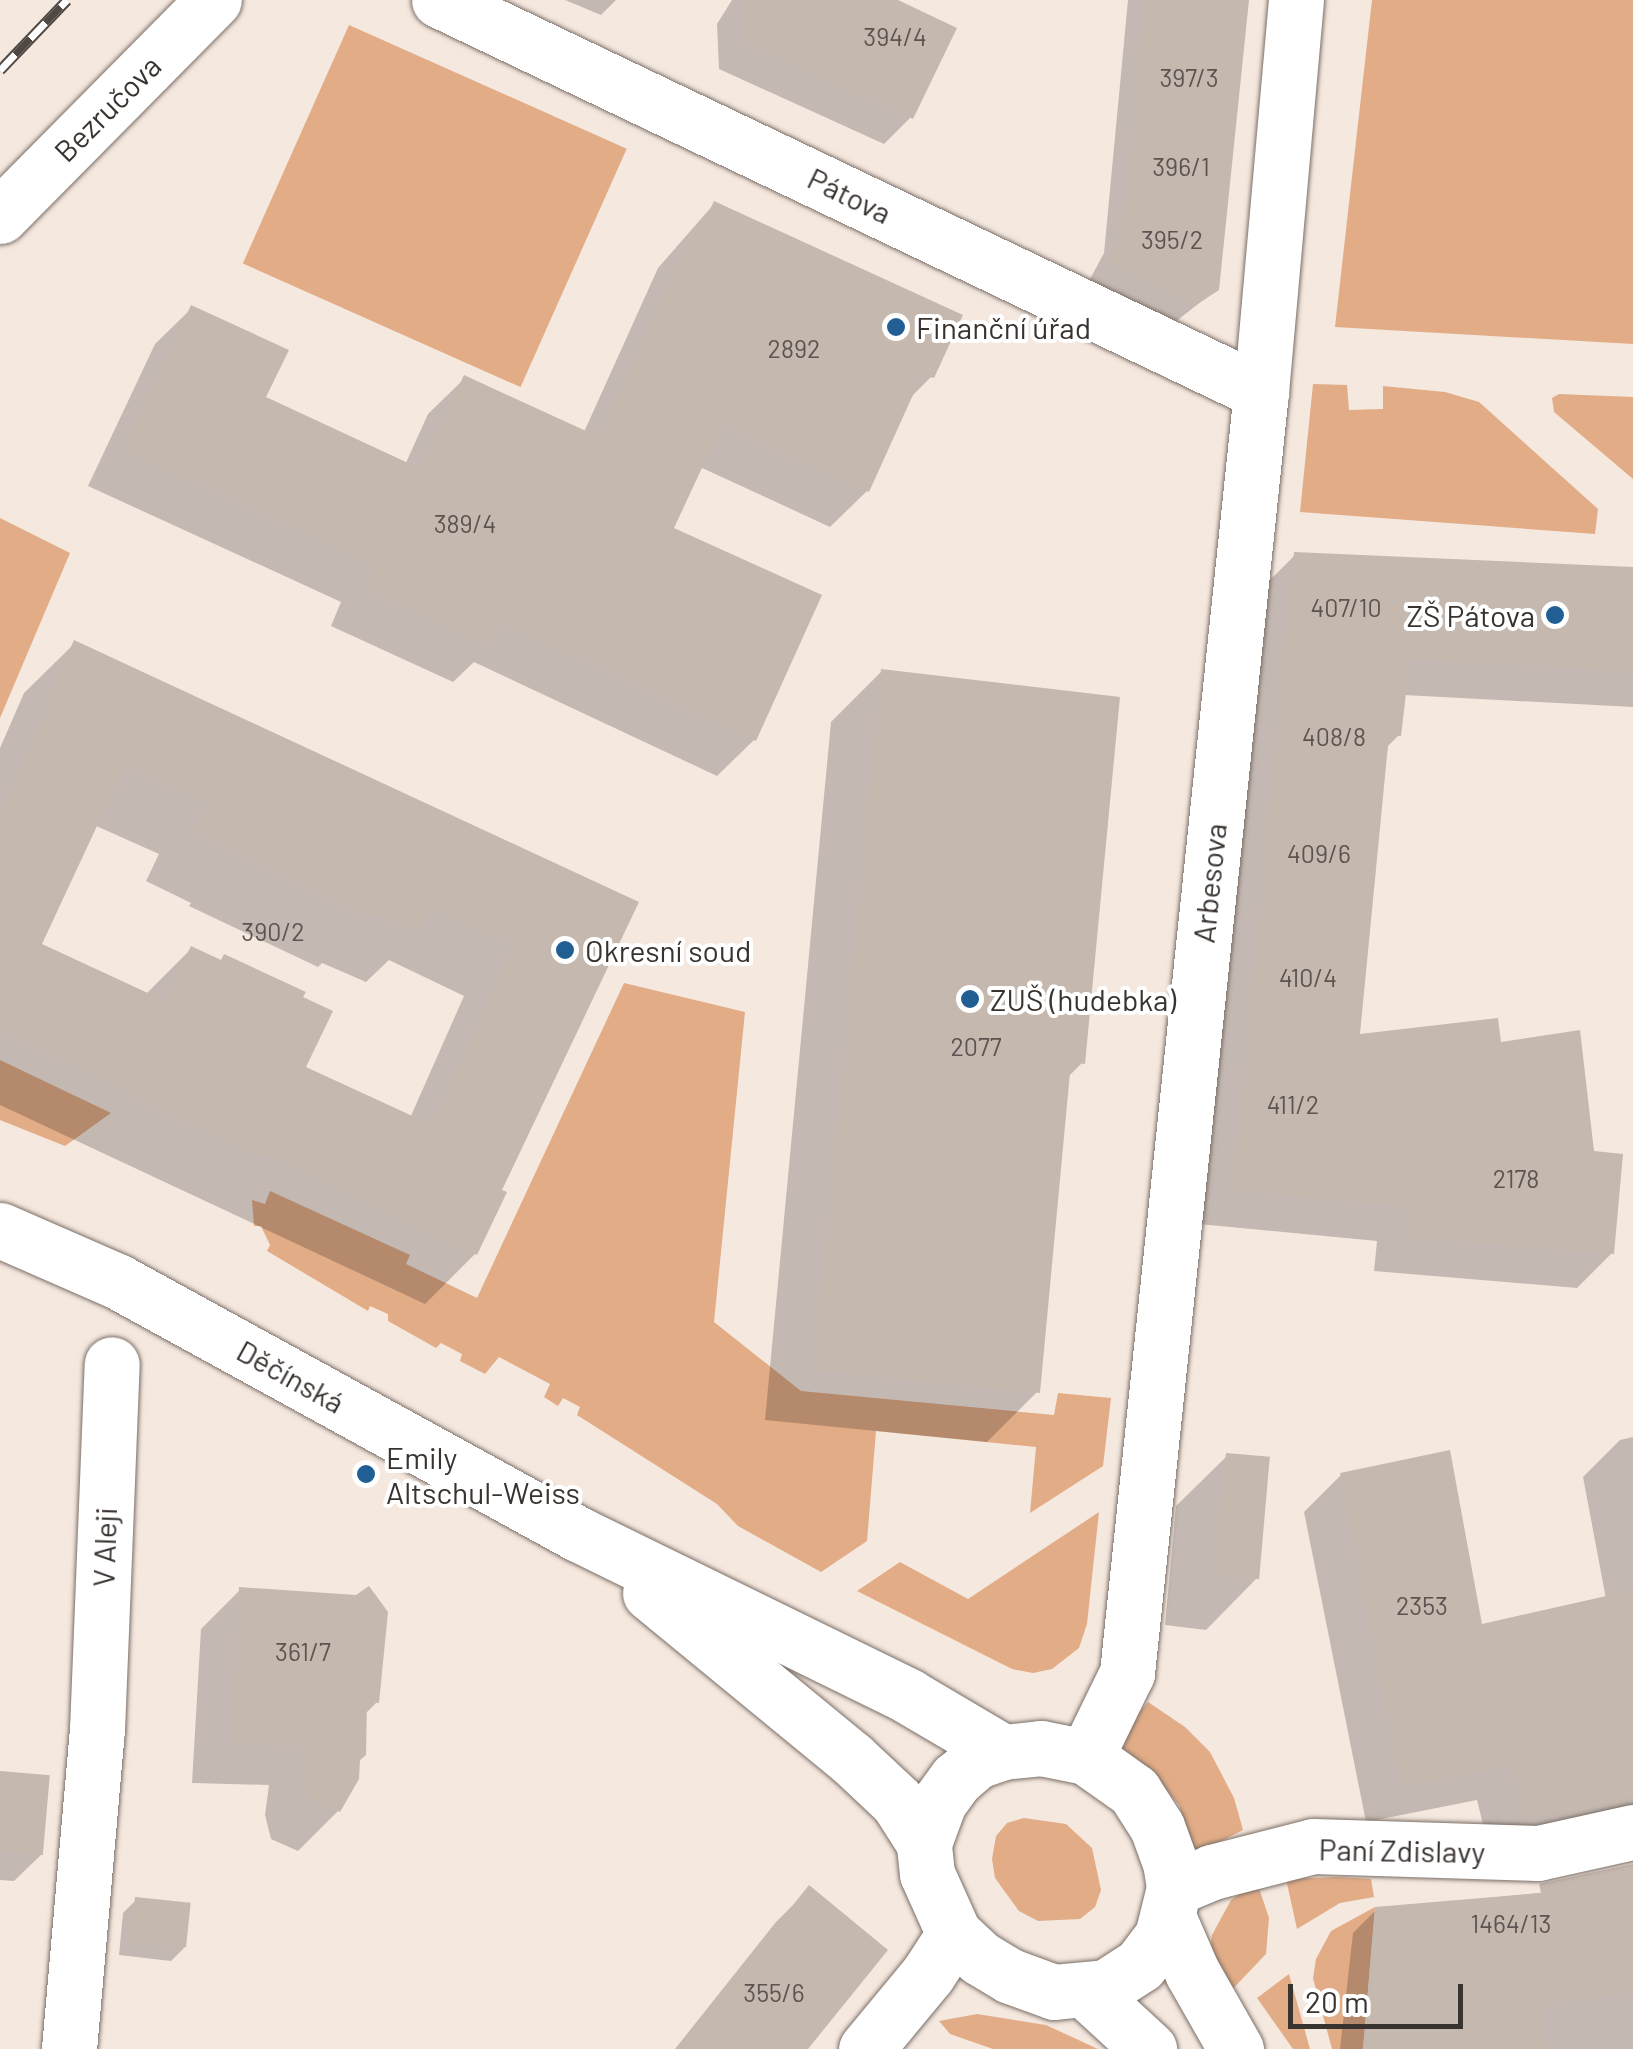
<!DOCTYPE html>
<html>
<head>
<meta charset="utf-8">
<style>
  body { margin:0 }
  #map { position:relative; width:1633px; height:2049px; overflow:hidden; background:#f5e8df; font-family:Barlow,sans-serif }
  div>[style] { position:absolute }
  .green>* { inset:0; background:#e2ac87; transform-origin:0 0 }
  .shadow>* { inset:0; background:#0003 }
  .building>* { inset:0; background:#c5b8af; transform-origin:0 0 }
  .roads { filter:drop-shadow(0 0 2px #7a6f67) drop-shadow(0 0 2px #7a6f67) }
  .minor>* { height:55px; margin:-27.5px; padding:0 27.5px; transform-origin:27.5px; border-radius:27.5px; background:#fff }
  .secondary>* { height:55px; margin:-27.5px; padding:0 27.5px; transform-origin:27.5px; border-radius:27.5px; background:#fff }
  .rail>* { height:11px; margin-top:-5.5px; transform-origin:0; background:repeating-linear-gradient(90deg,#fff 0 22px,#4f4844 0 44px); box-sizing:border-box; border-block:2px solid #4f4844 }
  .dots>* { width:28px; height:28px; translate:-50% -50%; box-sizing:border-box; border:5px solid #fff; border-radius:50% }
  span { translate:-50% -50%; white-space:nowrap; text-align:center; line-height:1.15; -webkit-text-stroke:8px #fff; paint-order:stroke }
  .number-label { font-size:25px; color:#5c5450 }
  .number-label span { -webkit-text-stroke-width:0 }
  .street-label { font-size:30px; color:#393330 }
  .poi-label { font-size:30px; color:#393330 }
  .left { translate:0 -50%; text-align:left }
  .right { translate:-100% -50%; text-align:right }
  .scale { position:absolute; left:1288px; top:1984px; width:175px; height:45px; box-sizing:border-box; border:5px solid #393330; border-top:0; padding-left:12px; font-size:30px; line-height:35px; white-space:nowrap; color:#393330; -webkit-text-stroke:8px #fff; paint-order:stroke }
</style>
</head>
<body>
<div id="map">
  <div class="green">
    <div style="clip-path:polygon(1372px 0,1633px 0,1633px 344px,1335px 327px)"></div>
    <div style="left:349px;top:25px;width:304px;height:261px;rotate:24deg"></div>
    <div style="clip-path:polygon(1313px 384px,1347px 385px,1349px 410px,1383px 409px,1383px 386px,1445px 392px,1479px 402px,1598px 509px,1595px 534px,1300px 512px)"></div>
    <div style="clip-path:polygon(1559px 394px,1633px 397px,1633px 479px,1554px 412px,1552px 398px)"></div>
    <div style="clip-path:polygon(0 518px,70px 553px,0 718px)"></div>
    <div style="clip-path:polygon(624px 983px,745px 1012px,714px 1322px,801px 1391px,1054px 1415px,1058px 1393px,1111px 1398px,1103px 1466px,1030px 1513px,1036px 1447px,876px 1431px,867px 1541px,821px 1572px,738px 1526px,717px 1504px,577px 1415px,580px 1407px,563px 1398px,558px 1406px,544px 1397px,550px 1384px,499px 1357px,485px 1374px,460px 1361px,462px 1354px,441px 1343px,436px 1348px,388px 1321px,388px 1314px,370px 1306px,368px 1311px,267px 1251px,270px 1245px,261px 1226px,254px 1226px,252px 1200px,265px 1204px,270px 1191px,410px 1255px,406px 1264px,477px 1298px)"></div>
    <div style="clip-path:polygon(0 1060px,111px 1113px,65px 1146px,0 1120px)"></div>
    <div style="clip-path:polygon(1099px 1512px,1087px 1624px,1079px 1648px,1052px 1669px,1033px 1673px,1012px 1669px,857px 1591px,900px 1562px,968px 1599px)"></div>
    <div style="clip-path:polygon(1148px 1702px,1185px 1727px,1210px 1752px,1234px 1798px,1243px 1830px,1194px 1855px,1179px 1805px,1146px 1766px,1114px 1742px)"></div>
    <div style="clip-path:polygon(1024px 1818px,1066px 1824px,1092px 1848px,1101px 1890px,1095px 1907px,1080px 1919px,1038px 1921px,1019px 1911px,995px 1878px,992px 1859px,996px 1836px,1007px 1823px)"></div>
    <div style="clip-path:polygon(1338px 1877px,1371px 1879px,1374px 1897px,1340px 1903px,1297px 1929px,1286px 1879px)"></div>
    <div style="clip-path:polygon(1257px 1882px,1269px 1918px,1266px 1954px,1225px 1997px,1210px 1950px,1212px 1935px,1231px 1900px)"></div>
    <div style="clip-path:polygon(1375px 1907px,1363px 2049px,1332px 2049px,1313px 1978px,1316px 1959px,1331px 1931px)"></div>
    <div style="clip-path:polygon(1289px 1974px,1310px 2049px,1293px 2049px,1257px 1998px)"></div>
    <div style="clip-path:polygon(977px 2014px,1046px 2025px,1098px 2049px,993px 2049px,950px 2034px,939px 2021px)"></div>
  </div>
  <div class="shadow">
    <div style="clip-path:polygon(565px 0,616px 0,601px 15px)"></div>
    <div style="clip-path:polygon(732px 0,892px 0,911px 117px,884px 144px,719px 69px,717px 24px)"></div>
    <div style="clip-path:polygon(1128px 0,1243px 0,1217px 289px,1174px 323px,1089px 281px,1104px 253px)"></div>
    <div style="clip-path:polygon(714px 204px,932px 376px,908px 400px,867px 491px,830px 527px,700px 467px,670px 529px,819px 596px,754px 740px,717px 776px,474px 662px,453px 682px,331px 626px,341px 602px,88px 486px,155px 344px,192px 308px,263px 398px,405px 465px,428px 414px,465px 378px,584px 432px,658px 268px)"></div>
    <div style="clip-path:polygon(1295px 555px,1633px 570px,1633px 707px,1404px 695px,1399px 735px,1385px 749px,1358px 1036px,1498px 1045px,1592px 1153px,1612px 1253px,1577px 1288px,1374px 1271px,1377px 1241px,1199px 1224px,1260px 590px)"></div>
    <div style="clip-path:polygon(evenodd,75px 643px,635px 904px,498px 1192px,475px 1254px,425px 1304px,0 1105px,0 748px,24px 693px,75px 643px,94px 825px,159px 854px,146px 881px,191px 903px,189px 906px,318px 967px,322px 963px,366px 982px,389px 960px,464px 996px,410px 1118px,303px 1068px,300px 999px,191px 949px,145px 995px,38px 945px,94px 825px)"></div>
    <div style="clip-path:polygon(882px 671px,1083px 1062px,1067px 1078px,1037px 1392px,987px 1442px,765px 1420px,831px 722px)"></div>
    <div style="clip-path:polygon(1633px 1437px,1633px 1826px,1491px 1857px,1477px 1800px,1366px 1822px,1304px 1512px,1341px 1475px,1480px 1627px,1606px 1599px,1583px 1477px,1620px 1440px)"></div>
    <div style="clip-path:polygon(1227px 1456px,1256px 1579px,1206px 1630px,1165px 1625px,1176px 1506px)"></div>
    <div style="clip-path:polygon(240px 1590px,377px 1702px,364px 1715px,358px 1759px,338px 1811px,298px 1851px,271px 1839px,265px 1815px,269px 1785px,192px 1783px,201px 1629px)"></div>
    <div style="clip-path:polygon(0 1774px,42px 1854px,14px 1881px,0 1880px)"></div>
    <div style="clip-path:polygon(1633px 1883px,1633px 2049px,1340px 2049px,1353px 1933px,1376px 1910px)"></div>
    <div style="clip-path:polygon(809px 1889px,805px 2049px,675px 2049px,776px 1922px)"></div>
    <div style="clip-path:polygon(136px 1900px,184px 1948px,171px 1961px,119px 1955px,123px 1913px)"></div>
  </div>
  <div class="building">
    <div style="clip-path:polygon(743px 0,898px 0,957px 28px,913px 119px,745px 42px)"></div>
    <div style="clip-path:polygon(1145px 0,1249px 0,1219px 290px,1196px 305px,1107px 261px,1123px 231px)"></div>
    <div style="clip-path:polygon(714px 201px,963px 315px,934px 378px,922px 375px,869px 492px,722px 425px,674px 528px,822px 595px,756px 741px,503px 623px,492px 647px,366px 589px,376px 565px,123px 449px,191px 305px,289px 350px,266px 397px,421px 469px,464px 375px,599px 437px,694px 228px,700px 231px)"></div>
    <div style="clip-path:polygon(1294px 552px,1633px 567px,1633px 671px,1410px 659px,1401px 736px,1389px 735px,1360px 1034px,1498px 1018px,1501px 1042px,1580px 1030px,1594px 1151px,1623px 1154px,1614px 1254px,1408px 1237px,1410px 1207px,1233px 1190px)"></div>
    <div style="clip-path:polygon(evenodd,74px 640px,639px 902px,502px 1190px,507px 1192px,477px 1255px,266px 1153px,263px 1158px,125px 1094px,127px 1089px,0 1033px,0 814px,50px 705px,46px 704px,74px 640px,125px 766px,208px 803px,195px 831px,239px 852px,238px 856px,371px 918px,372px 913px,419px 933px,431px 906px,513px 945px,432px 1125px,306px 1067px,333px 1011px,303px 997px,306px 992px,224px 954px,221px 960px,191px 946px,165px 1001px,42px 944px,125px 766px)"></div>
    <div style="clip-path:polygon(881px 669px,1120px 697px,1085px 1064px,1071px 1062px,1040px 1393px,814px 1370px)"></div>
    <div style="clip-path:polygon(1450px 1450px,1482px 1624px,1633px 1590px,1633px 1802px,1525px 1821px,1513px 1765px,1402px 1787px,1340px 1473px)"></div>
    <div style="left:1226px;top:1453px;width:44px;height:123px;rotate:5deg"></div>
    <div style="clip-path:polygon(369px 1586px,388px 1612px,379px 1703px,367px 1702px,366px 1755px,360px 1760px,359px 1779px,340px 1812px,310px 1799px,304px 1774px,307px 1746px,231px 1744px,239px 1587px,356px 1595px)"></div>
    <div style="left:0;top:1771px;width:50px;height:80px;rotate:5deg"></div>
    <div style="clip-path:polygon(1633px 1864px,1633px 1993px,1541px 2004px,1546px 2049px,1363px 2049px,1375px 1907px,1541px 1893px,1539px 1884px)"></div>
    <div style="clip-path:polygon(809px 1885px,888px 1950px,808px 2049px,678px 2049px)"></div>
    <div style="left:135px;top:1897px;width:56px;height:45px;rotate:6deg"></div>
  </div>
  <div class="roads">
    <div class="minor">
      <div style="left:439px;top:0;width:911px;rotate:25.5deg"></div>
      <div style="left:0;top:216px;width:304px;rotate:-45.3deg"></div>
      <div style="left:1086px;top:1757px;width:93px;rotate:-64deg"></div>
      <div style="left:1127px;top:1673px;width:1288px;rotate:-84.03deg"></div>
      <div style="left:1261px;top:392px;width:394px;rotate:-84.9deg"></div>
      <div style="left:1174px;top:1888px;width:41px;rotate:-22.8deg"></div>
      <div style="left:1212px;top:1872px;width:104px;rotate:-14.4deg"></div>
      <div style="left:1313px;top:1846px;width:225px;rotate:1.8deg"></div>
      <div style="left:1538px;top:1853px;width:97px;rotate:-12.5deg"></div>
      <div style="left:69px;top:2049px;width:320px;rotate:-85deg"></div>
      <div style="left:97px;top:1730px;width:366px;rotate:-87.7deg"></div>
      <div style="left:866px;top:2049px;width:97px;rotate:-50.4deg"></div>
      <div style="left:928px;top:1974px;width:48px;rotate:-57deg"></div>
    </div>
    <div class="secondary">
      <div style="left:0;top:1230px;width:128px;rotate:23.6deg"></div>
      <div style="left:117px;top:1281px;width:526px;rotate:28.76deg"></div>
      <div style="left:578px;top:1534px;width:368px;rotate:26.1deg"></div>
      <div style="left:908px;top:1696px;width:110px;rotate:30.5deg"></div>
      <div style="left:650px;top:1593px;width:260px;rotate:39.4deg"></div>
      <div style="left:851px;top:1758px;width:63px;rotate:43.1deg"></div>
      <div style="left:897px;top:1801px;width:50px;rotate:57.3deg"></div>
      <div style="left:1041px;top:1748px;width:46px;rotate:11.3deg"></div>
      <div style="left:1086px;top:1757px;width:59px;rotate:35.3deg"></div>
      <div style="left:1134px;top:1791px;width:43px;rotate:57.4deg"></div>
      <div style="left:1157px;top:1827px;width:37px;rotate:70deg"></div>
      <div style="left:1170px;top:1862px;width:26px;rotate:81deg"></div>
      <div style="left:1174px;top:1888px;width:49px;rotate:104deg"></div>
      <div style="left:1162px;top:1936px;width:36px;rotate:127deg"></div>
      <div style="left:1140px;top:1965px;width:40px;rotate:147.1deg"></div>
      <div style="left:1106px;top:1987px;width:52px;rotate:174.5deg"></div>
      <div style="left:1054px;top:1992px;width:47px;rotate:-160deg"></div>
      <div style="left:1010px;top:1976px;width:35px;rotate:-149deg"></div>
      <div style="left:980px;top:1958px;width:35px;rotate:-137deg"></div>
      <div style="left:954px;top:1934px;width:66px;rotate:-114.2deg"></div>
      <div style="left:927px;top:1874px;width:31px;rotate:-96deg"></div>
      <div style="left:924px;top:1843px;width:44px;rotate:-69.9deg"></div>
      <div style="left:939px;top:1802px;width:29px;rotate:-54deg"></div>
      <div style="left:956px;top:1779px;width:28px;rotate:-41deg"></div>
      <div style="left:977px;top:1761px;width:28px;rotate:-19deg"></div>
      <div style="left:1003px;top:1752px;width:38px;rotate:-6deg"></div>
      <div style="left:1169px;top:1919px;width:58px;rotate:66.5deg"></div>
      <div style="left:1192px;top:1972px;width:89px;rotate:60.3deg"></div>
      <div style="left:1086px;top:1991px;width:86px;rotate:42.6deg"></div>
    </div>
  </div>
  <div class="rail">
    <div style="left:0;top:70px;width:97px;rotate:-46.3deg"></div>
  </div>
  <div class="dots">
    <div style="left:896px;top:327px;background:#205e94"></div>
    <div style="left:1555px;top:615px;background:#205e94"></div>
    <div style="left:565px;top:950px;background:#205e94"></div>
    <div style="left:970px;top:999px;background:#205e94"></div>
    <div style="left:366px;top:1474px;background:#205e94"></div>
  </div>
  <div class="number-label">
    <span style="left:895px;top:36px">394/4</span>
    <span style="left:1189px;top:77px">397/3</span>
    <span style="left:1181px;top:166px">396/1</span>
    <span style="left:1172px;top:239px">395/2</span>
    <span style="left:794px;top:348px">2892</span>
    <span style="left:465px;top:523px">389/4</span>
    <span style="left:1346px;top:607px">407/10</span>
    <span style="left:1334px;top:736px">408/8</span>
    <span style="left:1319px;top:853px">409/6</span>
    <span style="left:273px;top:931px">390/2</span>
    <span style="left:1308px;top:977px">410/4</span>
    <span style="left:976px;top:1046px">2077</span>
    <span style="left:1293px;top:1104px">411/2</span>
    <span style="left:1516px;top:1178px">2178</span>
    <span style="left:1422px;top:1605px">2353</span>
    <span style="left:303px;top:1651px">361/7</span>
    <span style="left:1511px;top:1923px">1464/13</span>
    <span style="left:774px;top:1992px">355/6</span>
  </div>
  <div class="street-label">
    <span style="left:107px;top:108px;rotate:-45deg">Bezručova</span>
    <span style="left:850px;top:195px;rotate:26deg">Pátova</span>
    <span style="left:1209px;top:883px;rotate:-84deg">Arbesova</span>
    <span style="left:291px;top:1376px;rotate:29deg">Děčínská</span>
    <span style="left:104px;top:1547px;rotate:-88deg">V Aleji</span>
    <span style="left:1402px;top:1850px;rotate:1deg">Paní Zdislavy</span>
  </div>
  <div class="poi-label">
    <span class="left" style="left:916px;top:327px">Finanční úřad</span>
    <span class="right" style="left:1535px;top:615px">ZŠ Pátova</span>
    <span class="left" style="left:585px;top:950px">Okresní soud</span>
    <span class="left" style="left:990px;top:999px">ZUŠ (hudebka)</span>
    <span class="left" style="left:386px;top:1474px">Emily<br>Altschul-Weiss</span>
  </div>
  <div class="scale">20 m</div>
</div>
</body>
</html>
